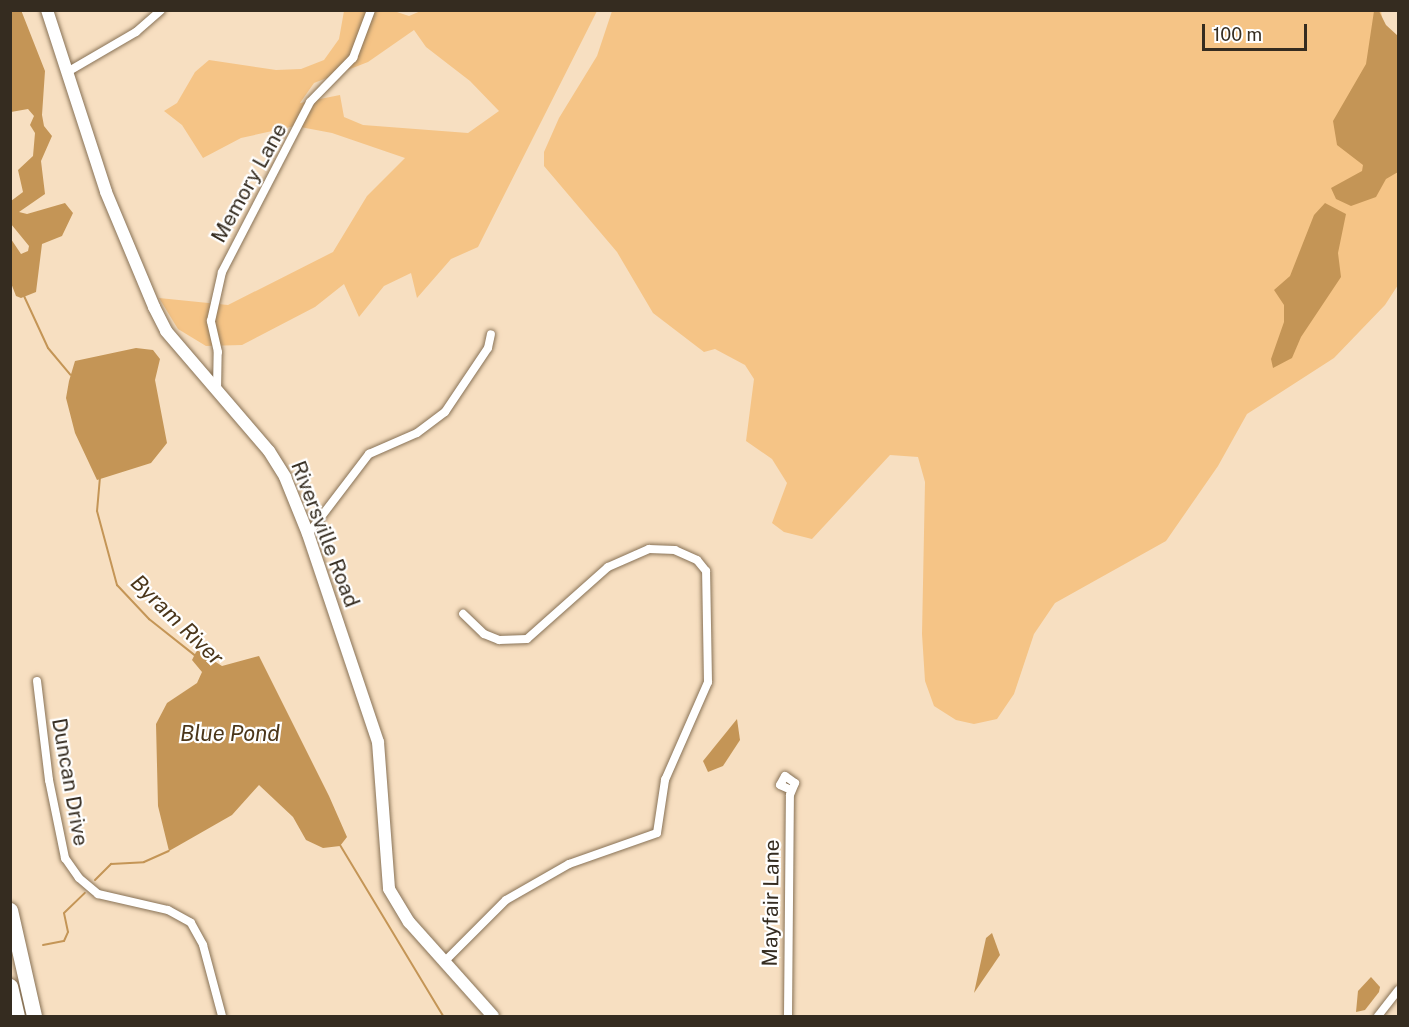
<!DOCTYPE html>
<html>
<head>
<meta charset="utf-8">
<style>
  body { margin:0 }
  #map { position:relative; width:1409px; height:1027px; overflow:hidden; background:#f7dfc1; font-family:"Public Sans",sans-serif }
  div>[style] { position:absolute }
  .green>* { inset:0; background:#f5c486 }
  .water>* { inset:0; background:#c49556 }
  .stream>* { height:2px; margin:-1px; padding:0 1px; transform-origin:1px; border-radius:1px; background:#c49556 }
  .roads { filter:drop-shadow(0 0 2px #887256) drop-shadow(0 0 2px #887256) }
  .street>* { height:8px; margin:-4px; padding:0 4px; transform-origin:4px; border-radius:4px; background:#fff }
  .secondary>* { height:12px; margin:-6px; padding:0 6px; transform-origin:6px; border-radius:6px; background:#fff }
  .highway>* { height:15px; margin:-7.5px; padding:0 7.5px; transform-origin:7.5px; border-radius:7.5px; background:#fff }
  span { translate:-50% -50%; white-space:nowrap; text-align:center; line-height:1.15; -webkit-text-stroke:4.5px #fff; paint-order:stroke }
  .street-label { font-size:21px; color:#352c20 }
  .water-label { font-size:22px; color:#4b361a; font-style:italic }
  .frame { position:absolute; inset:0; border:12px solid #352c20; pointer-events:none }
  .scale { position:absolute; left:1202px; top:24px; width:105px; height:27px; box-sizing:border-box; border:3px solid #352c20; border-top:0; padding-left:8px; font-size:18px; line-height:21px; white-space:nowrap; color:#352c20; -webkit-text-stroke:4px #fff; paint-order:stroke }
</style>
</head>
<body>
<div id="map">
  <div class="green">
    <div style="clip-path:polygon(evenodd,423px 10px,597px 11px,478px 247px,451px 259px,417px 298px,411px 273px,384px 286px,359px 317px,344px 284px,315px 307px,242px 345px,206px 346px,178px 329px,159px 298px,228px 305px,333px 252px,367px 196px,405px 158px,332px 133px,295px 126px,241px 138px,203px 158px,182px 125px,164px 111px,177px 103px,195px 72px,209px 60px,276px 70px,301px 69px,324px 60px,339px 39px,344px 11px,394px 11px,409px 16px,423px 10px,414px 30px,426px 47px,470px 81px,499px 111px,468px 133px,363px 125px,344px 117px,340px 95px,300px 103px,314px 83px,368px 62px,414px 30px)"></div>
    <div style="clip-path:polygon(612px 11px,1381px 11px,1386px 40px,1398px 47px,1398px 285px,1385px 305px,1334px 358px,1247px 414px,1218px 466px,1166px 541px,1055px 603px,1034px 634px,1014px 694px,997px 719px,974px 724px,956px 720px,934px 706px,925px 681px,922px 634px,925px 482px,918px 457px,890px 455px,812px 539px,784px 532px,772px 523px,787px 483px,772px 459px,746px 441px,754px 379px,745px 365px,715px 349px,704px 352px,653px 313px,617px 252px,544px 166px,544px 152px,559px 118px,597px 56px)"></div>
  </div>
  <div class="water">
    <div style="clip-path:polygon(21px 10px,45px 71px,42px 115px,44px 126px,52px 136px,41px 161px,45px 194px,19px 212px,27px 214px,65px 203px,73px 213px,62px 236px,42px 244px,36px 292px,21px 298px,16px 296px,11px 283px,11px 239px,21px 254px,28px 251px,29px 246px,11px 224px,11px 201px,23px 192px,18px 170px,33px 156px,35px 133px,30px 125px,34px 116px,28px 109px,11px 112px,11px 11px)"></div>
    <div style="clip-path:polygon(1374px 11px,1379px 11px,1386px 25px,1398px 36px,1398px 172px,1386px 179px,1376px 197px,1351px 206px,1336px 199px,1331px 188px,1362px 171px,1363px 165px,1337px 145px,1333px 121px,1366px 64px)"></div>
    <div style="clip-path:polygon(1325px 203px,1346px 214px,1338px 253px,1341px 277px,1301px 337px,1292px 358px,1273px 368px,1271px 359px,1284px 322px,1284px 305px,1274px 290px,1290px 276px,1314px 215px)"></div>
    <div style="clip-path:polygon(136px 348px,153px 350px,160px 359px,155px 380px,167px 443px,151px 463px,97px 480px,75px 433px,66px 398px,69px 381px,75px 361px)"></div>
    <div style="clip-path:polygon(197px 650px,222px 666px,259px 656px,329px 796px,347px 837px,340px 846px,323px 848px,306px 840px,293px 817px,259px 785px,232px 815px,169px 851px,158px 806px,156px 724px,167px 703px,197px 683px,202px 672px,192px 660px)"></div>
    <div style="clip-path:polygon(737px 719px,740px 740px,723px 766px,708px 772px,703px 761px)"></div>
    <div style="clip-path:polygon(992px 933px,1000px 955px,974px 993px,986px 938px)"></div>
    <div style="clip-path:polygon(1371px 977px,1380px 987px,1379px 992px,1365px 1010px,1356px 1012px,1358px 991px)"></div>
  </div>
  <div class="stream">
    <div style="left:24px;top:296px;width:57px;rotate:65.2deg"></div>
    <div style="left:48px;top:348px;width:35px;rotate:50deg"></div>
    <div style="left:100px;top:477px;width:34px;rotate:95deg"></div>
    <div style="left:97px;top:511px;width:77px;rotate:74.9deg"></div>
    <div style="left:117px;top:585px;width:47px;rotate:46.7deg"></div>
    <div style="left:149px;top:619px;width:61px;rotate:38.4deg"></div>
    <div style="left:340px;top:845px;width:200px;rotate:58.9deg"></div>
    <div style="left:95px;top:880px;width:23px;rotate:-45deg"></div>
    <div style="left:111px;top:864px;width:33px;rotate:-3deg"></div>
    <div style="left:144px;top:862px;width:27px;rotate:-24deg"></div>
    <div style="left:43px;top:945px;width:21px;rotate:-11deg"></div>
    <div style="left:64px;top:941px;width:10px;rotate:-66deg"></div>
    <div style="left:68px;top:932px;width:19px;rotate:-102deg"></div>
    <div style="left:64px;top:913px;width:29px;rotate:-44deg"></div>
  </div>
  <div class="roads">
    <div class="street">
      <div style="left:69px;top:71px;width:78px;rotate:-30.2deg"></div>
      <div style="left:136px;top:32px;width:33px;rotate:-41deg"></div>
      <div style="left:217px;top:391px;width:39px;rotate:-89deg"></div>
      <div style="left:218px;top:352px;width:32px;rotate:-103deg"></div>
      <div style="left:211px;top:321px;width:50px;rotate:-77.3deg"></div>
      <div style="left:222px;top:272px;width:191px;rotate:-62.6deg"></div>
      <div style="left:310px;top:102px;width:62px;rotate:-45.7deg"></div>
      <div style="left:353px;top:58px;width:51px;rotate:-69.4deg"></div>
      <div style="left:308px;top:534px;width:101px;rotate:-52.7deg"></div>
      <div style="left:369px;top:454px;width:52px;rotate:-23.6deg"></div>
      <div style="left:417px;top:433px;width:35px;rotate:-37deg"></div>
      <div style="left:445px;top:412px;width:77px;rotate:-56.1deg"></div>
      <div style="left:488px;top:348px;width:14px;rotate:-78deg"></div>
      <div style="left:37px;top:681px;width:100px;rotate:83.1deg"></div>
      <div style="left:49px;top:780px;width:80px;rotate:78.4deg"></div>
      <div style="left:65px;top:858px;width:24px;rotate:55deg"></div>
      <div style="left:79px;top:878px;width:25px;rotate:40deg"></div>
      <div style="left:98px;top:894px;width:72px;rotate:12.9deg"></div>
      <div style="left:168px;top:910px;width:26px;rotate:29deg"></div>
      <div style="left:191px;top:923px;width:25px;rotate:61deg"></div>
      <div style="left:203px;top:945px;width:73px;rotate:75deg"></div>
      <div style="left:445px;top:961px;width:86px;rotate:-45deg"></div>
      <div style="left:506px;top:900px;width:73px;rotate:-29.7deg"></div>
      <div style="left:569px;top:864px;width:93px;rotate:-19.4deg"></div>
      <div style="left:657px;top:833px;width:54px;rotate:-81.4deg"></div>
      <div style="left:665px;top:780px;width:107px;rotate:-66.3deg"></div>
      <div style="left:708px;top:682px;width:111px;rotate:-91deg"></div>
      <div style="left:706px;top:571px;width:14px;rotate:-129deg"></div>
      <div style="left:697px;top:560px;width:24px;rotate:-156deg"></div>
      <div style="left:675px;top:550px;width:26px;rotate:-178deg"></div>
      <div style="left:649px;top:549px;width:45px;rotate:156.3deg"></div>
      <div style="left:608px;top:567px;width:108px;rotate:138.4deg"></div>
      <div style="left:527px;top:639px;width:28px;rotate:178deg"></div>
      <div style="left:499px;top:640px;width:16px;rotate:-158deg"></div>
      <div style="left:484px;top:634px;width:29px;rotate:-136deg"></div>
      <div style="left:788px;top:1016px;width:221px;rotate:-89.5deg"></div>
      <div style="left:790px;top:795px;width:13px;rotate:-67deg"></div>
      <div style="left:795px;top:783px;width:12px;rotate:-145deg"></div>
      <div style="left:785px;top:776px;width:10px;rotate:119deg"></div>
      <div style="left:780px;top:785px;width:12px;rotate:24deg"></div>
      <div style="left:1378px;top:1016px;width:33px;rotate:-52deg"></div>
    </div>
    <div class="secondary">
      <div style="left:47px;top:10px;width:191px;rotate:72deg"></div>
      <div style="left:106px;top:192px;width:125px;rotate:67.3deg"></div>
      <div style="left:154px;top:307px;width:27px;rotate:63deg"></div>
      <div style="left:166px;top:331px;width:158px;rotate:49.4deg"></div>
      <div style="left:269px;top:451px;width:31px;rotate:58deg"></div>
      <div style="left:285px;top:477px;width:61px;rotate:68deg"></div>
      <div style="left:308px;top:534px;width:219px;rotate:71.4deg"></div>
      <div style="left:378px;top:742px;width:147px;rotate:85.7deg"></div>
      <div style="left:389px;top:889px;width:39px;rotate:59deg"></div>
      <div style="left:409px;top:922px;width:126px;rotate:48.2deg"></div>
    </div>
    <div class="highway">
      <div style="left:10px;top:910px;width:109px;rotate:77.2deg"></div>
      <div style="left:10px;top:986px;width:31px;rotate:77deg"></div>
    </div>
  </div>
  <div class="street-label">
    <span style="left:249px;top:183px;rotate:-61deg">Memory Lane</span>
    <span style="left:325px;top:534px;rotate:69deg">Riversville Road</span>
    <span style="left:70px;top:782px;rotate:80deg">Duncan Drive</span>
    <span style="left:771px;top:903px;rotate:-89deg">Mayfair Lane</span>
  </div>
  <div class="water-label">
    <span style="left:177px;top:620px;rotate:44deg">Byram River</span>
    <span style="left:230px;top:734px">Blue Pond</span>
  </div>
  <div class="frame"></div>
  <div class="scale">100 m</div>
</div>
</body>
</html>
